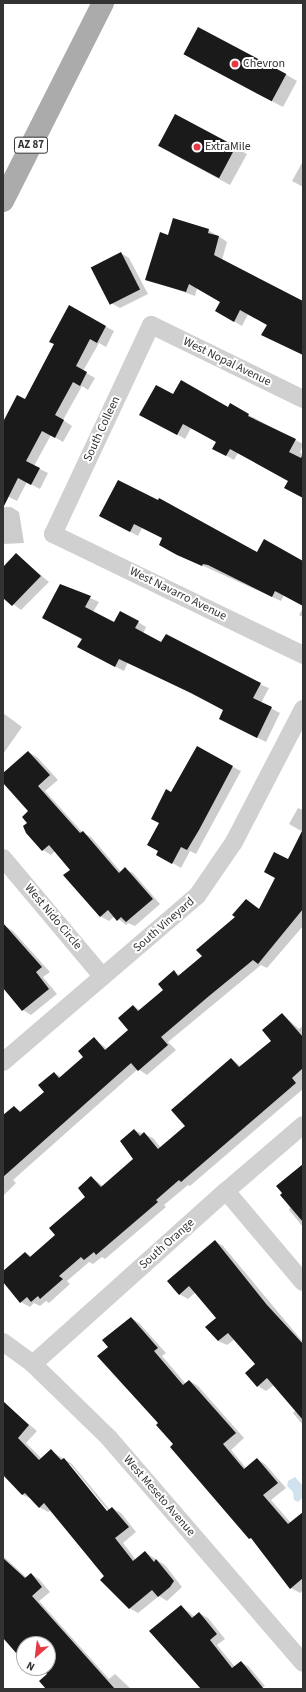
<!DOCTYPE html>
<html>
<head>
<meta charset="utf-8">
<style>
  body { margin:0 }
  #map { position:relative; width:306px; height:1692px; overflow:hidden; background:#fff; font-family:"Source Sans 3",sans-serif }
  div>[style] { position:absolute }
  .water>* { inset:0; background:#cfe2ee }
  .shadow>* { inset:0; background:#0003 }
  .building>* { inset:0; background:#1a1a1a; transform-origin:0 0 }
  .street>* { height:18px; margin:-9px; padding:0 9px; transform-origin:9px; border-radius:9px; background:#d0d0d0 }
  .primary>* { height:22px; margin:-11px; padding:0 11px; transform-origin:11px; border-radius:11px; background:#ababab }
  .dots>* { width:11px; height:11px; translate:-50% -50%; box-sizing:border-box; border:2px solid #fff; border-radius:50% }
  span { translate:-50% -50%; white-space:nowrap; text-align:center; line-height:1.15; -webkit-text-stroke:4px #fff; paint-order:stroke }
  .shield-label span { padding:1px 3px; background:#fff; border:1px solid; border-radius:3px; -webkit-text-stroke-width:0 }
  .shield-label { font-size:11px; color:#333; font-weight:700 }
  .poi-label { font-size:12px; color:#333 }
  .left { translate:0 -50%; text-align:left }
  .street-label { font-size:12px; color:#333 }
  .frame { position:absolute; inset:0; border:4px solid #333; pointer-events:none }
  .north { position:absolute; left:16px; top:1636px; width:40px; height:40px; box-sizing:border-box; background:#fff; border:1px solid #adadad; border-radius:50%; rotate:208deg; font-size:11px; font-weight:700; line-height:16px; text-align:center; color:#333 }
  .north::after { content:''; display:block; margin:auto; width:14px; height:18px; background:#e63946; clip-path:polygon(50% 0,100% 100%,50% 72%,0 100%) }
</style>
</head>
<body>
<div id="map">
  <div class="water">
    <div style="clip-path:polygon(295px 1477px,303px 1486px,303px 1497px,298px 1502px,294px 1500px,293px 1492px,287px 1486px,288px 1481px)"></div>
  </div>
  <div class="shadow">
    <div style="clip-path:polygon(196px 61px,285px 74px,297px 81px,283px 107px)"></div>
    <div style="clip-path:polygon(236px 148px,247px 154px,230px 185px,171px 153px)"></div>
    <div style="clip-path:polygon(303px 161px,303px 187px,292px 181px)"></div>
    <div style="clip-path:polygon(208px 230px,220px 237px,211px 259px,220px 237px,227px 242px,222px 260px,303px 302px,303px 353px,268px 325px,248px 314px,242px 326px,216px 311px,221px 301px,197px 288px,195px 296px,147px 279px,168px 236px)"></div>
    <div style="clip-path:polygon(121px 253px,129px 258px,148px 294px,120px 308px,111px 303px)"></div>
    <div style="clip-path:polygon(69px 307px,114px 331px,106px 347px,99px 343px,83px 371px,95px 378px,88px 390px,82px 386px,63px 420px,72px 426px,63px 442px,51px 435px,34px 466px,48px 473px,40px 489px,27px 482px,17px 501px,3px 494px,3px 426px,25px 401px,55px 344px)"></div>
    <div style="clip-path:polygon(174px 396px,228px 408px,230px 405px,303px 444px,300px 453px,303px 454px,303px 497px,290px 481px,238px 453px,234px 460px,222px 453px,217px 442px,191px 428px,185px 439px,149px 419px)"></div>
    <div style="clip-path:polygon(3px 507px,11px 507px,19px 512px,24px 543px,3px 544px)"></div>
    <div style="clip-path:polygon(100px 515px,258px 553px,303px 561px,303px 605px,284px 595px,281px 601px,168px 550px,163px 538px,142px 528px,138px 536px)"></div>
    <div style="clip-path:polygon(16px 554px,49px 582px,21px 610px,3px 596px,3px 568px)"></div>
    <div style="clip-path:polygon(61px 585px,99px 602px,93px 612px,114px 623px,138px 622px,146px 627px,143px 634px,162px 643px,269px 688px,261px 703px,280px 713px,266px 742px,228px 723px,224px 710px,128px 662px,124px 671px,87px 652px)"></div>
    <div style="clip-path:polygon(303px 608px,303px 617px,299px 615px)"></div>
    <div style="clip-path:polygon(3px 713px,22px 727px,3px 754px)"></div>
    <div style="clip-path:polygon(28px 752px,37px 757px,58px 780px,45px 791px,82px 832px,91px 837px,121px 872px,125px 869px,133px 873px,160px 904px,135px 926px,128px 923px,126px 925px,115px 916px,109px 921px,100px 916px,71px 870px,55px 851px,51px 855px,43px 850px,28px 823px,30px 811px,3px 775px)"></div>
    <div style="clip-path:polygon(233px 767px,241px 771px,196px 854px,190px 851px,181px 868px,166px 859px,159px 851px,160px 823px,172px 793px)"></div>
    <div style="clip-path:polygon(298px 808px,303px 810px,303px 926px,267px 968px,261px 965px,168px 1042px,176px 1050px,147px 1075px,138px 1069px,13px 1180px,16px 1183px,3px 1196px,3px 1118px,14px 1107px,22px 1112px,45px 1092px,54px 1073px,61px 1077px,84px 1057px,94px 1038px,107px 1049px,129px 1030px,133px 1006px,140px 1010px,165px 990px,174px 972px,181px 976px,203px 956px,237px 917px,246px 900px,260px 909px,303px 832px,289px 824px)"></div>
    <div style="clip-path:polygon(5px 926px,13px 931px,50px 972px,43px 977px,57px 994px,31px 1015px,23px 1010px,3px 987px)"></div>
    <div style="clip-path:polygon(282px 1014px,299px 1029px,303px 1026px,303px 1089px,190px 1186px,188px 1185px,164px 1205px,166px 1207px,105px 1259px,102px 1257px,93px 1264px,89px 1262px,67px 1281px,70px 1284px,49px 1303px,46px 1301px,40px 1306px,34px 1303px,30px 1307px,21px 1302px,3px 1281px,3px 1272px,25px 1253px,31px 1256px,56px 1235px,86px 1197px,91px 1177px,103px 1186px,135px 1160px,134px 1130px,153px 1138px,161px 1148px,186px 1126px,231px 1059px,242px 1067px,273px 1041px)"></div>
    <div style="clip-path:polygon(303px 1165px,303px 1227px,289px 1210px)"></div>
    <div style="clip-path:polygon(215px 1241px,223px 1246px,303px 1342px,303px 1425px,293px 1413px,296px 1410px,274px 1385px,266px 1391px,258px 1386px,246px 1373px,257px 1364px,235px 1339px,227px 1345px,218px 1341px,217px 1318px,196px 1292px,188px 1299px,179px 1294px)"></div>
    <div style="clip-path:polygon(131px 1318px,139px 1323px,166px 1353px,162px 1356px,186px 1384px,190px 1381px,198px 1386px,244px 1438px,231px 1450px,246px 1468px,257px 1459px,265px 1464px,286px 1488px,271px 1500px,291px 1523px,303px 1518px,303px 1590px,300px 1593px,291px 1588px,133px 1392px,126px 1388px,99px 1356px,109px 1347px)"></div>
    <div style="clip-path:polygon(evenodd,7px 1406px,37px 1431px,26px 1443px,42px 1459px,51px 1451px,72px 1464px,110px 1510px,112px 1508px,121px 1513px,136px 1532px,123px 1543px,136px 1560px,146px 1553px,165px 1565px,182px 1587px,167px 1601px,159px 1596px,138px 1613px,129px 1608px,51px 1510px,48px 1512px,39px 1507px,32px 1499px,23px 1495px,3px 1474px,3px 1411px,7px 1406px,68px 1464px,70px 1464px,111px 1514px,110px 1516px,68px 1464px)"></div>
    <div style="clip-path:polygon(3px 1556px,27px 1578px,31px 1574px,39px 1579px,50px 1592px,39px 1601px,109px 1679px,115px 1674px,131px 1689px,48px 1689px,49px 1674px,43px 1668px,48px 1668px,48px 1644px,24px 1644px,24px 1657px,3px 1636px)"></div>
    <div style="clip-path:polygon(181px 1606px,195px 1617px,199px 1613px,208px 1618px,225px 1639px,217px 1645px,235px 1667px,241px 1662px,249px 1667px,265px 1686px,261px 1689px,201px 1689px)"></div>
  </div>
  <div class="building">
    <div style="left:198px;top:27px;width:100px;height:31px;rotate:28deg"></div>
    <div style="left:175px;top:114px;width:69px;height:36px;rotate:28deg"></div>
    <div style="clip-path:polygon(173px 218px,209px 229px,208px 233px,219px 236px,214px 255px,303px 301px,303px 355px,261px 335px,267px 325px,240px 310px,234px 322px,215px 311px,220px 302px,189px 284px,186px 292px,145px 280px,160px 232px,168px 235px)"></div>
    <div style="left:121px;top:252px;width:42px;height:34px;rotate:63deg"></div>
    <div style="clip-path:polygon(69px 305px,106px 326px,97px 343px,90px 339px,76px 366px,87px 372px,80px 386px,73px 382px,55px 415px,64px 420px,55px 438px,42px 431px,26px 461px,40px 468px,31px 485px,18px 478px,3px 508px,3px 422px,17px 395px,25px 399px,54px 344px,49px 342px)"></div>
    <div style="clip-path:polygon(181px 380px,228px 407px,230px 403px,249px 414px,248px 416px,296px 439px,289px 452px,301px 458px,303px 454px,303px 498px,284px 488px,288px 481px,230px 449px,226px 456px,212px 449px,216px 442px,183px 424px,177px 435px,139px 415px,156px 385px,173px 394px)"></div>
    <div style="clip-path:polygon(118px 480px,158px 500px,159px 498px,257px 552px,264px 539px,303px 561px,303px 606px,275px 591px,272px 597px,208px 565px,203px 564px,202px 566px,177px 555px,159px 545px,162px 538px,134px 524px,130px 532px,99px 516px)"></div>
    <div style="clip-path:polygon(16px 553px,41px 576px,12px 606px,3px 598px,3px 567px)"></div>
    <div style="clip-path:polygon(60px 584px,91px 596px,85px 607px,114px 622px,120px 611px,139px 621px,135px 628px,161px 642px,166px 634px,261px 683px,253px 698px,272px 707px,257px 738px,219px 719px,223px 710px,191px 693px,119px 659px,115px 667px,77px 647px,82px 639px,42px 618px)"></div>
    <div style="clip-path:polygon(197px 746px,233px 766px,199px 830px,187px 850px,181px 847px,172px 864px,156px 855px,158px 851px,147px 845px,159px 823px,151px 819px,166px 789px,171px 792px)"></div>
    <div style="clip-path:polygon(28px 751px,50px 775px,38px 786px,80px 833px,83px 831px,119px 873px,125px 867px,153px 899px,126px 922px,121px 917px,117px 921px,108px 910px,100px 917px,63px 875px,70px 870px,49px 845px,42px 851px,26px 833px,23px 826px,27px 823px,22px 817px,28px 811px,3px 783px,3px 773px)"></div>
    <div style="clip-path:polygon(303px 829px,303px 909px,258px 964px,253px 960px,209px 996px,161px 1037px,168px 1045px,138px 1071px,131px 1063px,3px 1177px,3px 1115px,14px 1106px,20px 1112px,44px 1092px,38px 1085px,54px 1072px,59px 1078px,83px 1057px,78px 1051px,94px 1037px,105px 1050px,128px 1030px,118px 1018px,133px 1005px,138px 1011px,163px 990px,158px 984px,174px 970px,178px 976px,202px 956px,196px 950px,235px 917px,232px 915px,246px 899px,259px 909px,275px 878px,264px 872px,274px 852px,288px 859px)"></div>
    <div style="clip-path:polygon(3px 923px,42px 967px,36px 972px,49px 989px,22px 1011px,3px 988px)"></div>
    <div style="clip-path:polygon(282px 1013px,303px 1037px,303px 1068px,292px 1078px,296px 1083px,181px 1182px,179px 1180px,156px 1200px,158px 1202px,96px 1255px,94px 1252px,84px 1260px,81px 1257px,59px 1276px,63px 1279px,40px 1299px,38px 1296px,31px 1302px,27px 1297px,20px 1303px,3px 1282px,3px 1271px,25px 1252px,30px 1257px,55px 1235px,49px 1228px,85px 1197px,78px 1188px,91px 1176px,101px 1187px,133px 1159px,120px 1141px,134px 1129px,140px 1136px,144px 1132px,158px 1149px,185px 1126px,171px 1110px,231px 1058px,239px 1067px,271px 1041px,262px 1030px)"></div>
    <div style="clip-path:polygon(303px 1164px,303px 1222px,280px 1195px,282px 1193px,276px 1186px)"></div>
    <div style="clip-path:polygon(215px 1240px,267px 1305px,303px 1344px,303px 1420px,267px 1378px,257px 1387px,245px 1373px,255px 1364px,228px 1333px,218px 1341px,205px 1327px,216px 1318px,189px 1286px,179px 1295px,167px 1281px)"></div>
    <div style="clip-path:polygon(131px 1317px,158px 1348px,154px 1351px,183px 1385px,189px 1380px,236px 1433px,223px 1444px,244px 1469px,257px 1458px,278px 1483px,263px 1495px,288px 1524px,303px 1512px,303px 1578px,290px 1589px,251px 1538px,249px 1539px,170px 1447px,173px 1444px,156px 1425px,158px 1423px,97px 1356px,108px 1347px,102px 1340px)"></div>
    <div style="clip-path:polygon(3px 1401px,29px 1425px,18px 1438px,39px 1460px,51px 1449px,61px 1460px,64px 1458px,107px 1511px,112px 1507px,129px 1527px,115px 1538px,133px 1561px,145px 1551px,154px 1562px,156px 1559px,174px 1581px,170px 1587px,158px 1597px,152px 1590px,129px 1609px,100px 1580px,104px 1576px,44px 1503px,39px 1508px,25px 1493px,22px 1495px,3px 1475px)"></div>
    <div style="clip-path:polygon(3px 1558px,25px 1578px,31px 1573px,42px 1587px,32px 1596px,115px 1689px,46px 1689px,39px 1681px,47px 1674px,42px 1668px,48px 1668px,48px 1644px,24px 1644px,24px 1648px,17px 1654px,3px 1638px)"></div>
    <div style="clip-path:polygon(181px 1605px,192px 1618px,199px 1612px,217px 1634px,210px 1640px,232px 1668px,241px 1661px,264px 1689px,201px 1689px,149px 1631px)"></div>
  </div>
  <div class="street">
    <div style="left:303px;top:399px;width:169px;rotate:-154deg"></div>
    <div style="left:151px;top:325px;width:231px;rotate:115.1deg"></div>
    <div style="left:53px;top:534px;width:278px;rotate:25.8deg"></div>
    <div style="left:3px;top:858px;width:155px;rotate:50deg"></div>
    <div style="left:3px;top:1062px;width:255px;rotate:-40.6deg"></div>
    <div style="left:197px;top:896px;width:65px;rotate:-55.6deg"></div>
    <div style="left:234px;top:842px;width:150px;rotate:-62.6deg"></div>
    <div style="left:226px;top:1191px;width:119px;rotate:49.8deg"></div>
    <div style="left:3px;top:1342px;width:37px;rotate:36deg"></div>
    <div style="left:33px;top:1364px;width:106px;rotate:44.2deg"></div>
    <div style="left:109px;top:1438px;width:297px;rotate:49.2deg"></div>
    <div style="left:33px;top:1364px;width:259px;rotate:-41.9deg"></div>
    <div style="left:226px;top:1191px;width:101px;rotate:-40.6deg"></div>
  </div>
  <div class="primary">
    <div style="left:3px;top:201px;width:222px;rotate:-63.2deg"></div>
  </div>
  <div class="dots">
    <div style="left:235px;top:64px;background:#e63946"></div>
    <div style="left:197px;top:147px;background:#e63946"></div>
  </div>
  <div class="shield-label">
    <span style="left:31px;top:145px">AZ 87</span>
  </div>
  <div class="poi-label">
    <span class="left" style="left:243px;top:64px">Chevron</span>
    <span class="left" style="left:205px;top:147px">ExtraMile</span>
  </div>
  <div class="street-label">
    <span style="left:227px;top:362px;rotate:26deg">West Nopal Avenue</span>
    <span style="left:102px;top:429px;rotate:-65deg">South Colleen</span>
    <span style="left:178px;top:594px;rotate:26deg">West Navarro Avenue</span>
    <span style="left:53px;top:917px;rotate:50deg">West Nido Circle</span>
    <span style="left:164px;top:925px;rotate:-41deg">South Vineyard</span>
    <span style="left:167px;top:1244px;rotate:-42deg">South Orange</span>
    <span style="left:159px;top:1496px;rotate:49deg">West Meseto Avenue</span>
  </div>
  <div class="frame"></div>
  <div class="north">N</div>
</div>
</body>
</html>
